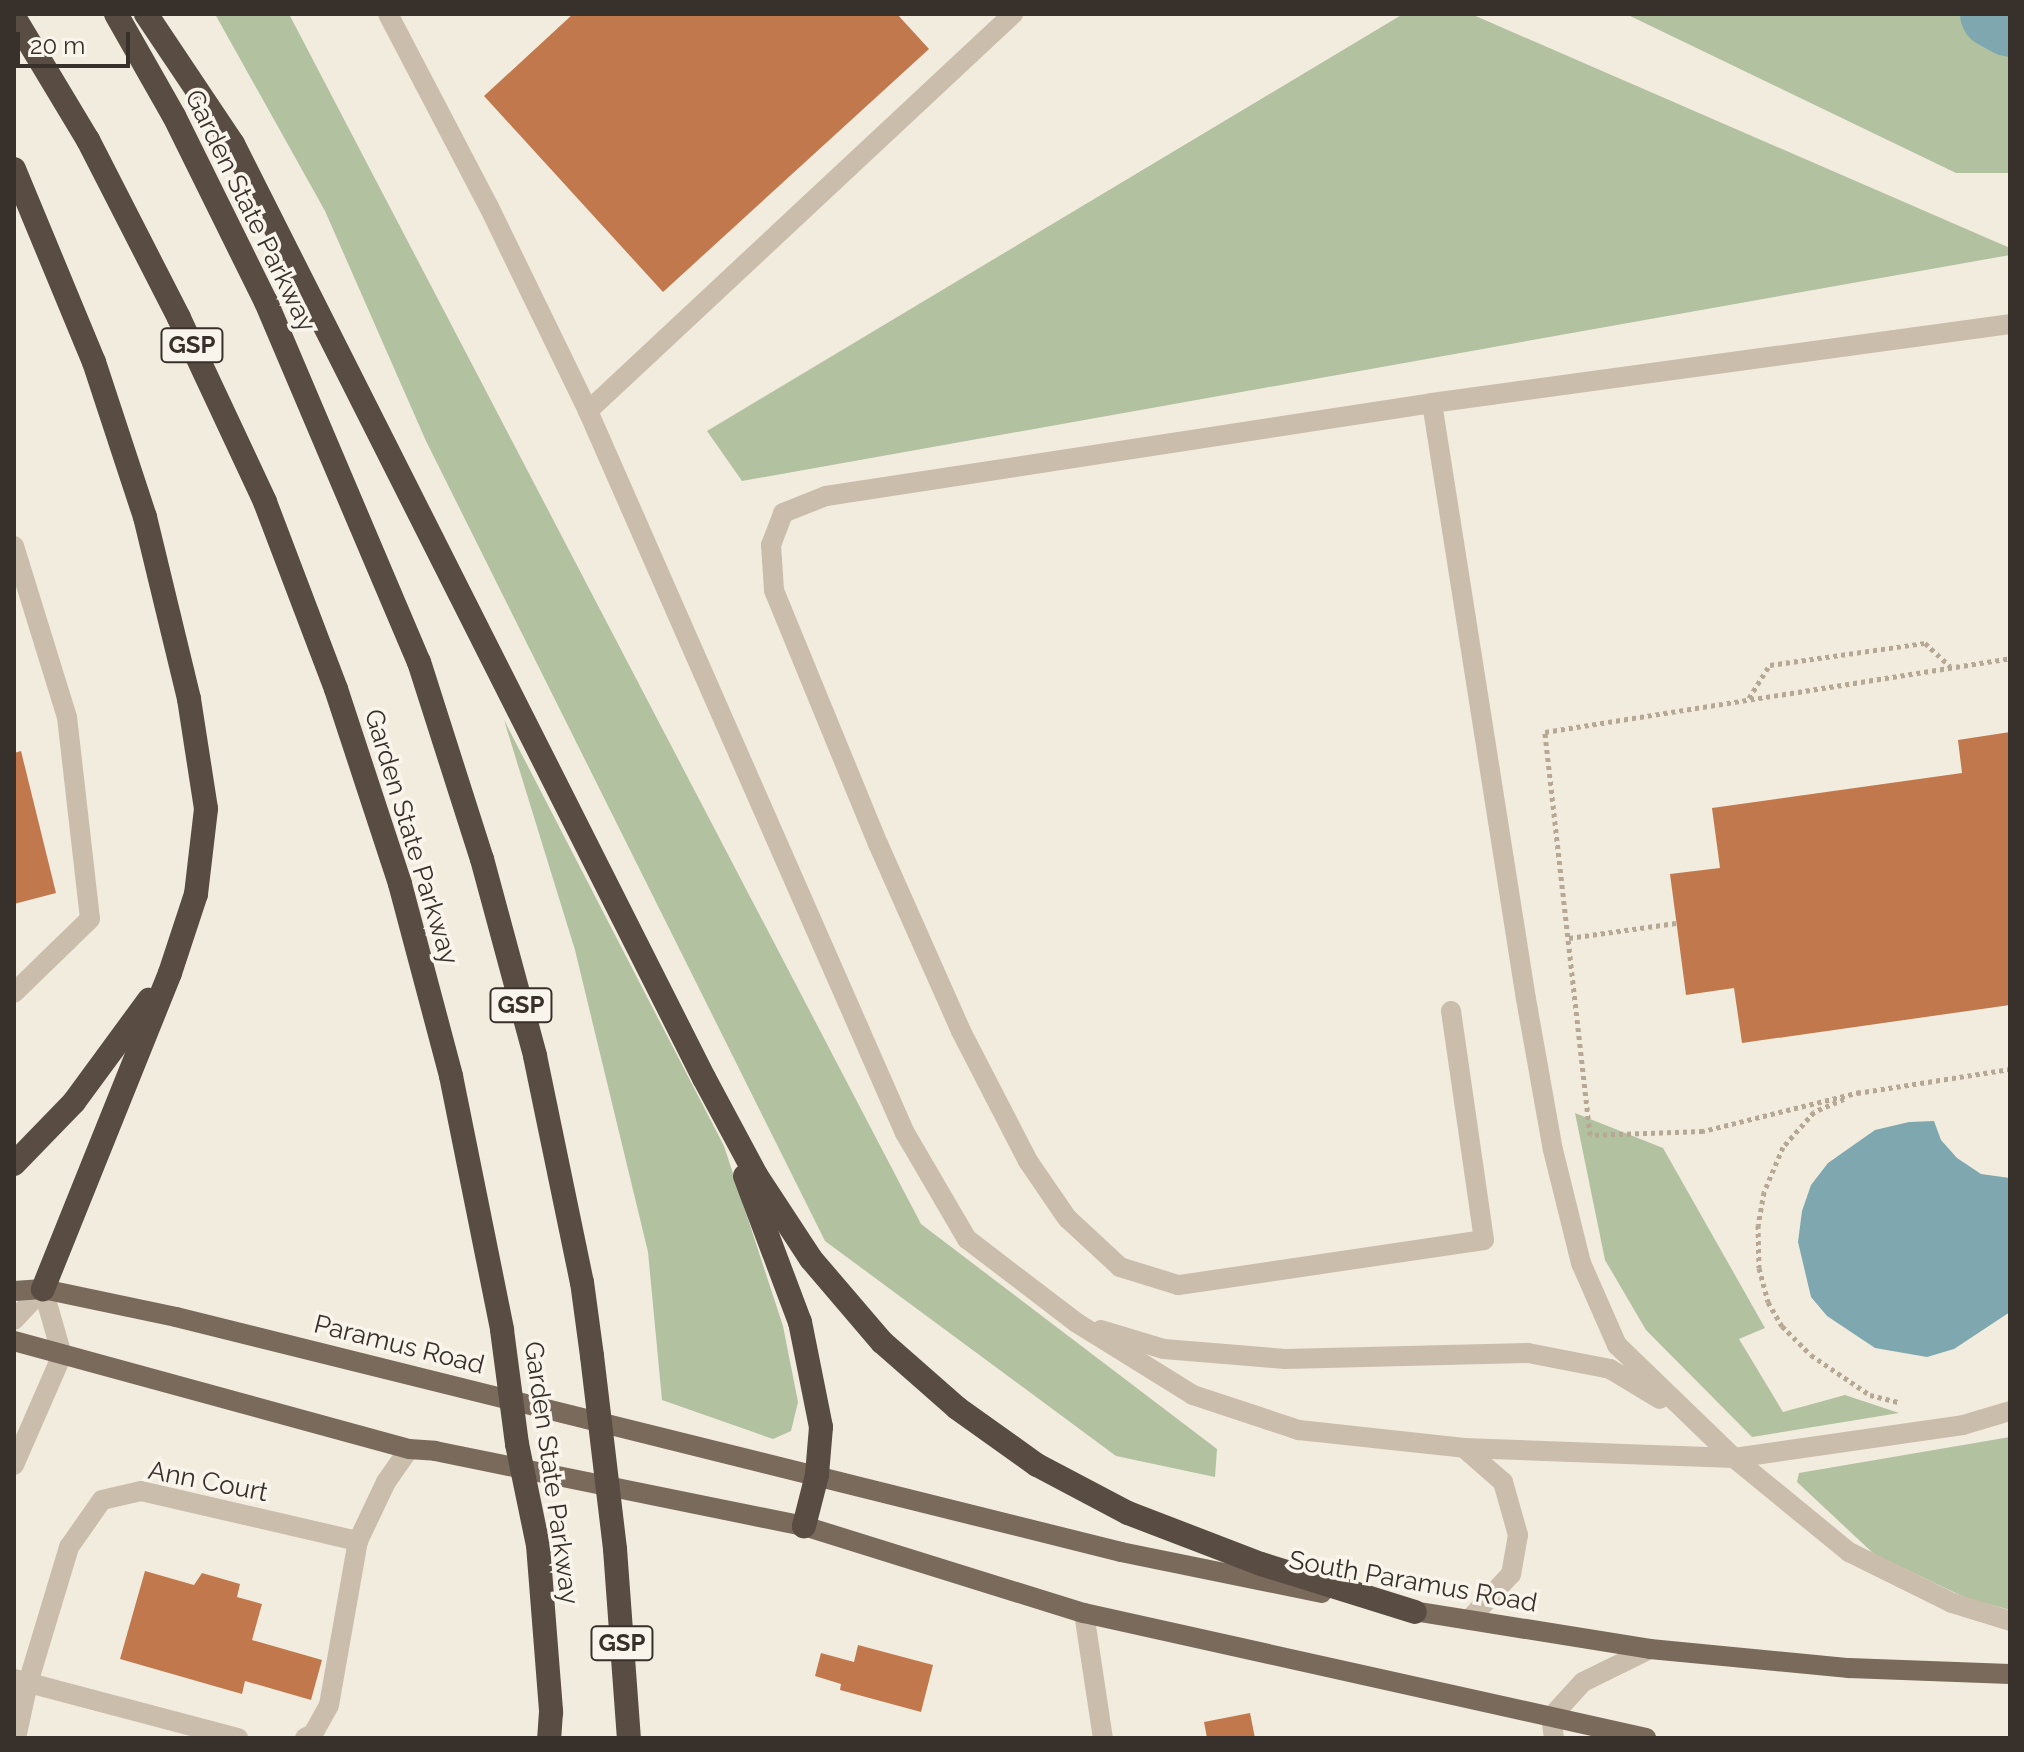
<!DOCTYPE html>
<html>
<head>
<meta charset="utf-8">
<style>
  body { margin:0 }
  #map { position:relative; width:2024px; height:1752px; overflow:hidden; background:#f2ecdf; font-family:Raleway,sans-serif }
  div>[style] { position:absolute }
  .green>* { inset:0; background:#b2c19f }
  .water>* { inset:0; background:#7fa7af }
  .river>* { height:68px; margin:-34px; padding:0 34px; transform-origin:34px; border-radius:34px; background:#7fa7af }
  .building>* { inset:0; background:#c2784d }
  .path>* { height:5px; margin-top:-2.5px; transform-origin:0; background:repeating-linear-gradient(90deg,#b6a895 0 4px,transparent 0 8px) }
  .minor>* { height:20px; margin:-10px; padding:0 10px; transform-origin:10px; border-radius:10px; background:#cabdab }
  .major>* { height:20px; margin:-10px; padding:0 10px; transform-origin:10px; border-radius:10px; background:#7a6a5c }
  .highway>* { height:24px; margin:-12px; padding:0 12px; transform-origin:12px; border-radius:12px; background:#594c42 }
  .highway-bridge>* { height:24px; margin:-12px; padding:0 12px; transform-origin:12px; border-radius:12px; background:#594c42 }
  span { translate:-50% -50%; white-space:nowrap; text-align:center; line-height:1.15; -webkit-text-stroke:7px #faf5ec; paint-order:stroke }
  .shield-label span { padding:2px 6px; background:#faf5ec; border:2px solid; border-radius:6px; -webkit-text-stroke-width:0 }
  .shield-label { font-size:24px; color:#38302a; font-weight:700 }
  .street-label { font-size:26px; color:#38302a }
  .frame { position:absolute; inset:0; border:16px solid #38302a; pointer-events:none }
  .scale { position:absolute; left:16px; top:32px; width:114px; height:36px; box-sizing:border-box; border:4px solid #38302a; border-top:0; padding-left:10px; font-size:24px; line-height:28px; white-space:nowrap; color:#38302a; -webkit-text-stroke:6px #faf5ec; paint-order:stroke }
</style>
</head>
<body>
<div id="map">
  <div class="green">
    <div style="clip-path:polygon(215px 14px,289px 14px,921px 1224px,1217px 1449px,1215px 1477px,1116px 1456px,825px 1241px,426px 441px,325px 211px)"></div>
    <div style="clip-path:polygon(1403px 14px,1471px 14px,2010px 248px,2010px 255px,742px 481px,707px 431px)"></div>
    <div style="clip-path:polygon(1626px 14px,2010px 14px,2010px 173px,1956px 173px)"></div>
    <div style="clip-path:polygon(504px 720px,724px 1146px,783px 1326px,798px 1402px,791px 1431px,773px 1439px,662px 1400px,648px 1252px,575px 950px)"></div>
    <div style="clip-path:polygon(1575px 1113px,1663px 1148px,1765px 1328px,1739px 1339px,1783px 1412px,1845px 1395px,1899px 1413px,1752px 1437px,1646px 1330px,1605px 1260px)"></div>
    <div style="clip-path:polygon(2010px 1437px,2010px 1610px,1966px 1598px,1874px 1554px,1797px 1482px,1799px 1473px)"></div>
  </div>
  <div class="water">
    <div style="clip-path:polygon(1934px 1121px,1941px 1140px,1957px 1158px,1981px 1174px,2010px 1178px,2010px 1312px,1954px 1349px,1927px 1357px,1875px 1348px,1827px 1316px,1811px 1297px,1798px 1242px,1802px 1211px,1811px 1185px,1828px 1163px,1875px 1130px,1909px 1122px)"></div>
  </div>
  <div class="river">
    <div style="left:1994px;top:14px;width:18px;rotate:29deg"></div>
  </div>
  <div class="building">
    <div style="clip-path:polygon(573px 14px,897px 14px,929px 49px,663px 292px,484px 96px)"></div>
    <div style="clip-path:polygon(2010px 732px,2010px 1005px,1742px 1043px,1734px 988px,1686px 995px,1670px 874px,1720px 868px,1712px 808px,1962px 773px,1958px 740px)"></div>
    <div style="clip-path:polygon(21px 751px,56px 893px,14px 904px,14px 753px)"></div>
    <div style="clip-path:polygon(145px 1571px,194px 1585px,202px 1573px,240px 1584px,237px 1597px,262px 1604px,252px 1640px,322px 1660px,311px 1700px,245px 1681px,242px 1694px,120px 1659px)"></div>
    <div style="clip-path:polygon(858px 1645px,933px 1665px,921px 1712px,840px 1690px,841px 1684px,815px 1676px,821px 1653px,854px 1662px)"></div>
    <div style="clip-path:polygon(1250px 1713px,1255px 1738px,1207px 1738px,1204px 1722px)"></div>
  </div>
  <div class="path">
    <div style="left:1749px;top:698px;width:39px;rotate:-58deg"></div>
    <div style="left:1770px;top:665px;width:157px;rotate:-8.1deg"></div>
    <div style="left:1925px;top:643px;width:34px;rotate:43deg"></div>
    <div style="left:1569px;top:938px;width:108px;rotate:-8deg"></div>
    <div style="left:1860px;top:1092px;width:162px;rotate:166deg"></div>
    <div style="left:1703px;top:1131px;width:113px;rotate:178deg"></div>
    <div style="left:1590px;top:1135px;width:406px;rotate:-96.4deg"></div>
    <div style="left:1545px;top:732px;width:471px;rotate:-9deg"></div>
    <div style="left:1857px;top:1093px;width:155px;rotate:-8.9deg"></div>
    <div style="left:1844px;top:1099px;width:33px;rotate:157deg"></div>
    <div style="left:1814px;top:1112px;width:47px;rotate:131.5deg"></div>
    <div style="left:1783px;top:1147px;width:49px;rotate:112.9deg"></div>
    <div style="left:1764px;top:1192px;width:34px;rotate:100deg"></div>
    <div style="left:1758px;top:1225px;width:43px;rotate:88.7deg"></div>
    <div style="left:1759px;top:1268px;width:35px;rotate:75deg"></div>
    <div style="left:1768px;top:1302px;width:28px;rotate:60deg"></div>
    <div style="left:1782px;top:1326px;width:41px;rotate:45deg"></div>
    <div style="left:1811px;top:1355px;width:71px;rotate:34.1deg"></div>
    <div style="left:1870px;top:1395px;width:29px;rotate:14deg"></div>
  </div>
  <div class="minor">
    <div style="left:388px;top:14px;width:218px;rotate:62.4deg"></div>
    <div style="left:489px;top:207px;width:227px;rotate:64.1deg"></div>
    <div style="left:588px;top:411px;width:789px;rotate:66.3deg"></div>
    <div style="left:905px;top:1133px;width:123px;rotate:59.7deg"></div>
    <div style="left:967px;top:1239px;width:138px;rotate:37.4deg"></div>
    <div style="left:1077px;top:1323px;width:137px;rotate:31.8deg"></div>
    <div style="left:1193px;top:1395px;width:112px;rotate:18.3deg"></div>
    <div style="left:1299px;top:1430px;width:166px;rotate:6.2deg"></div>
    <div style="left:1464px;top:1448px;width:270px;rotate:2.1deg"></div>
    <div style="left:1734px;top:1458px;width:231px;rotate:-8.2deg"></div>
    <div style="left:1963px;top:1425px;width:49px;rotate:-16.6deg"></div>
    <div style="left:1432px;top:403px;width:603px;rotate:81.04deg"></div>
    <div style="left:1526px;top:999px;width:153px;rotate:79.9deg"></div>
    <div style="left:1553px;top:1150px;width:116px;rotate:76.1deg"></div>
    <div style="left:1581px;top:1263px;width:90px;rotate:66.3deg"></div>
    <div style="left:1617px;top:1345px;width:163px;rotate:44deg"></div>
    <div style="left:1734px;top:1458px;width:149px;rotate:39.3deg"></div>
    <div style="left:1849px;top:1552px;width:115px;rotate:26.3deg"></div>
    <div style="left:1952px;top:1603px;width:61px;rotate:17.2deg"></div>
    <div style="left:588px;top:411px;width:582px;rotate:-43.05deg"></div>
    <div style="left:14px;top:546px;width:179px;rotate:72.8deg"></div>
    <div style="left:67px;top:717px;width:203px;rotate:83.5deg"></div>
    <div style="left:90px;top:919px;width:106px;rotate:135.8deg"></div>
    <div style="left:1451px;top:1011px;width:231px;rotate:81.8deg"></div>
    <div style="left:1484px;top:1240px;width:309px;rotate:171.6deg"></div>
    <div style="left:1178px;top:1285px;width:61px;rotate:-162.8deg"></div>
    <div style="left:1120px;top:1267px;width:72px;rotate:-137.2deg"></div>
    <div style="left:1067px;top:1218px;width:69px;rotate:-124.4deg"></div>
    <div style="left:1028px;top:1161px;width:146px;rotate:-117.3deg"></div>
    <div style="left:961px;top:1031px;width:205px;rotate:-113.9deg"></div>
    <div style="left:878px;top:844px;width:274px;rotate:-112.3deg"></div>
    <div style="left:774px;top:590px;width:45px;rotate:-93.8deg"></div>
    <div style="left:771px;top:545px;width:34px;rotate:-69deg"></div>
    <div style="left:783px;top:513px;width:46px;rotate:-21.6deg"></div>
    <div style="left:826px;top:496px;width:613px;rotate:-8.72deg"></div>
    <div style="left:1432px;top:403px;width:583px;rotate:-7.78deg"></div>
    <div style="left:14px;top:1320px;width:42px;rotate:-46.9deg"></div>
    <div style="left:1101px;top:1330px;width:66px;rotate:16.8deg"></div>
    <div style="left:1164px;top:1349px;width:121px;rotate:4.7deg"></div>
    <div style="left:1285px;top:1359px;width:243px;rotate:-1.4deg"></div>
    <div style="left:1528px;top:1353px;width:84px;rotate:11deg"></div>
    <div style="left:1610px;top:1369px;width:58px;rotate:31deg"></div>
    <div style="left:1464px;top:1448px;width:52px;rotate:41.1deg"></div>
    <div style="left:1503px;top:1482px;width:55px;rotate:74.2deg"></div>
    <div style="left:1518px;top:1535px;width:40px;rotate:100deg"></div>
    <div style="left:1511px;top:1574px;width:62px;rotate:132.4deg"></div>
    <div style="left:14px;top:1465px;width:120px;rotate:-66.4deg"></div>
    <div style="left:62px;top:1355px;width:69px;rotate:-106.1deg"></div>
    <div style="left:1084px;top:1613px;width:126px;rotate:81.4deg"></div>
    <div style="left:14px;top:1679px;width:232px;rotate:14.8deg"></div>
    <div style="left:16px;top:1738px;width:56px;rotate:-77.7deg"></div>
    <div style="left:28px;top:1683px;width:142px;rotate:-73.2deg"></div>
    <div style="left:69px;top:1547px;width:57px;rotate:-54.9deg"></div>
    <div style="left:102px;top:1500px;width:40px;rotate:-13deg"></div>
    <div style="left:141px;top:1491px;width:223px;rotate:13deg"></div>
    <div style="left:305px;top:1738px;width:9px;rotate:-27deg"></div>
    <div style="left:313px;top:1734px;width:33px;rotate:-61deg"></div>
    <div style="left:329px;top:1705px;width:167px;rotate:-80deg"></div>
    <div style="left:358px;top:1541px;width:65px;rotate:-64.6deg"></div>
    <div style="left:386px;top:1482px;width:40px;rotate:-55.1deg"></div>
    <div style="left:1554px;top:1738px;width:21px;rotate:-98deg"></div>
    <div style="left:1551px;top:1717px;width:47px;rotate:-47.6deg"></div>
    <div style="left:1583px;top:1682px;width:75px;rotate:-26.2deg"></div>
  </div>
  <div class="major">
    <div style="left:14px;top:1291px;width:29px;rotate:-4deg"></div>
    <div style="left:43px;top:1289px;width:136px;rotate:11.9deg"></div>
    <div style="left:176px;top:1317px;width:974px;rotate:13.96deg"></div>
    <div style="left:1121px;top:1552px;width:205px;rotate:11.5deg"></div>
    <div style="left:14px;top:1341px;width:409px;rotate:15.3deg"></div>
    <div style="left:409px;top:1449px;width:26px;rotate:4deg"></div>
    <div style="left:435px;top:1451px;width:377px;rotate:11.5deg"></div>
    <div style="left:804px;top:1526px;width:293px;rotate:17.3deg"></div>
    <div style="left:1084px;top:1613px;width:576px;rotate:12.54deg"></div>
    <div style="left:1401px;top:1609px;width:252px;rotate:9.1deg"></div>
    <div style="left:1650px;top:1649px;width:200px;rotate:5.5deg"></div>
    <div style="left:1849px;top:1668px;width:161px;rotate:2.1deg"></div>
  </div>
  <div class="highway">
    <div style="left:116px;top:14px;width:117px;rotate:60.4deg"></div>
    <div style="left:174px;top:116px;width:208px;rotate:63.7deg"></div>
    <div style="left:266px;top:302px;width:391px;rotate:67deg"></div>
    <div style="left:419px;top:662px;width:207px;rotate:72.3deg"></div>
    <div style="left:482px;top:859px;width:204px;rotate:74.9deg"></div>
    <div style="left:535px;top:1056px;width:231px;rotate:78.3deg"></div>
    <div style="left:582px;top:1282px;width:75px;rotate:82.3deg"></div>
    <div style="left:146px;top:14px;width:156px;rotate:56.2deg"></div>
    <div style="left:233px;top:144px;width:1046px;rotate:63.24deg"></div>
    <div style="left:704px;top:1078px;width:110px;rotate:61.8deg"></div>
    <div style="left:756px;top:1175px;width:100px;rotate:56.8deg"></div>
    <div style="left:811px;top:1259px;width:109px;rotate:49.5deg"></div>
    <div style="left:882px;top:1342px;width:100px;rotate:41.3deg"></div>
    <div style="left:957px;top:1408px;width:98px;rotate:35.5deg"></div>
    <div style="left:1037px;top:1465px;width:103px;rotate:27.8deg"></div>
    <div style="left:1128px;top:1513px;width:142px;rotate:21deg"></div>
    <div style="left:1261px;top:1564px;width:161px;rotate:17.3deg"></div>
    <div style="left:14px;top:17px;width:144px;rotate:59deg"></div>
    <div style="left:88px;top:140px;width:200px;rotate:62.9deg"></div>
    <div style="left:179px;top:318px;width:203px;rotate:64.9deg"></div>
    <div style="left:265px;top:502px;width:200px;rotate:69.2deg"></div>
    <div style="left:336px;top:689px;width:205px;rotate:71.8deg"></div>
    <div style="left:400px;top:884px;width:199px;rotate:75.1deg"></div>
    <div style="left:451px;top:1076px;width:259px;rotate:78.6deg"></div>
    <div style="left:14px;top:169px;width:209px;rotate:67.5deg"></div>
    <div style="left:94px;top:362px;width:163px;rotate:71.8deg"></div>
    <div style="left:145px;top:517px;width:187px;rotate:76.4deg"></div>
    <div style="left:189px;top:699px;width:111px;rotate:81.2deg"></div>
    <div style="left:206px;top:809px;width:86px;rotate:96.7deg"></div>
    <div style="left:196px;top:894px;width:83px;rotate:108.2deg"></div>
    <div style="left:170px;top:973px;width:341px;rotate:111.9deg"></div>
    <div style="left:14px;top:1164px;width:86px;rotate:-45.9deg"></div>
    <div style="left:74px;top:1102px;width:127px;rotate:-53.7deg"></div>
    <div style="left:745px;top:1176px;width:156px;rotate:69.4deg"></div>
    <div style="left:800px;top:1322px;width:107px;rotate:78.7deg"></div>
    <div style="left:821px;top:1427px;width:48px;rotate:94.8deg"></div>
    <div style="left:817px;top:1475px;width:53px;rotate:104.3deg"></div>
    <div style="left:538px;top:1545px;width:168px;rotate:85.5deg"></div>
    <div style="left:551px;top:1712px;width:26px;rotate:94deg"></div>
    <div style="left:615px;top:1549px;width:190px;rotate:85.8deg"></div>
  </div>
  <div class="highway-bridge">
    <div style="left:502px;top:1330px;width:115px;rotate:82.5deg"></div>
    <div style="left:517px;top:1444px;width:103px;rotate:78.3deg"></div>
    <div style="left:592px;top:1356px;width:194px;rotate:83.2deg"></div>
  </div>
  <div class="shield-label">
    <span style="left:192px;top:345px">GSP</span>
    <span style="left:521px;top:1005px">GSP</span>
    <span style="left:622px;top:1643px">GSP</span>
  </div>
  <div class="street-label">
    <span style="left:250px;top:211px;rotate:64deg">Garden State Parkway</span>
    <span style="left:411px;top:837px;rotate:73deg">Garden State Parkway</span>
    <span style="left:399px;top:1345px;rotate:14deg">Paramus Road</span>
    <span style="left:551px;top:1473px;rotate:82deg">Garden State Parkway</span>
    <span style="left:208px;top:1482px;rotate:11deg">Ann Court</span>
    <span style="left:1413px;top:1582px;rotate:10deg">South Paramus Road</span>
  </div>
  <div class="frame"></div>
  <div class="scale">20 m</div>
</div>
</body>
</html>
